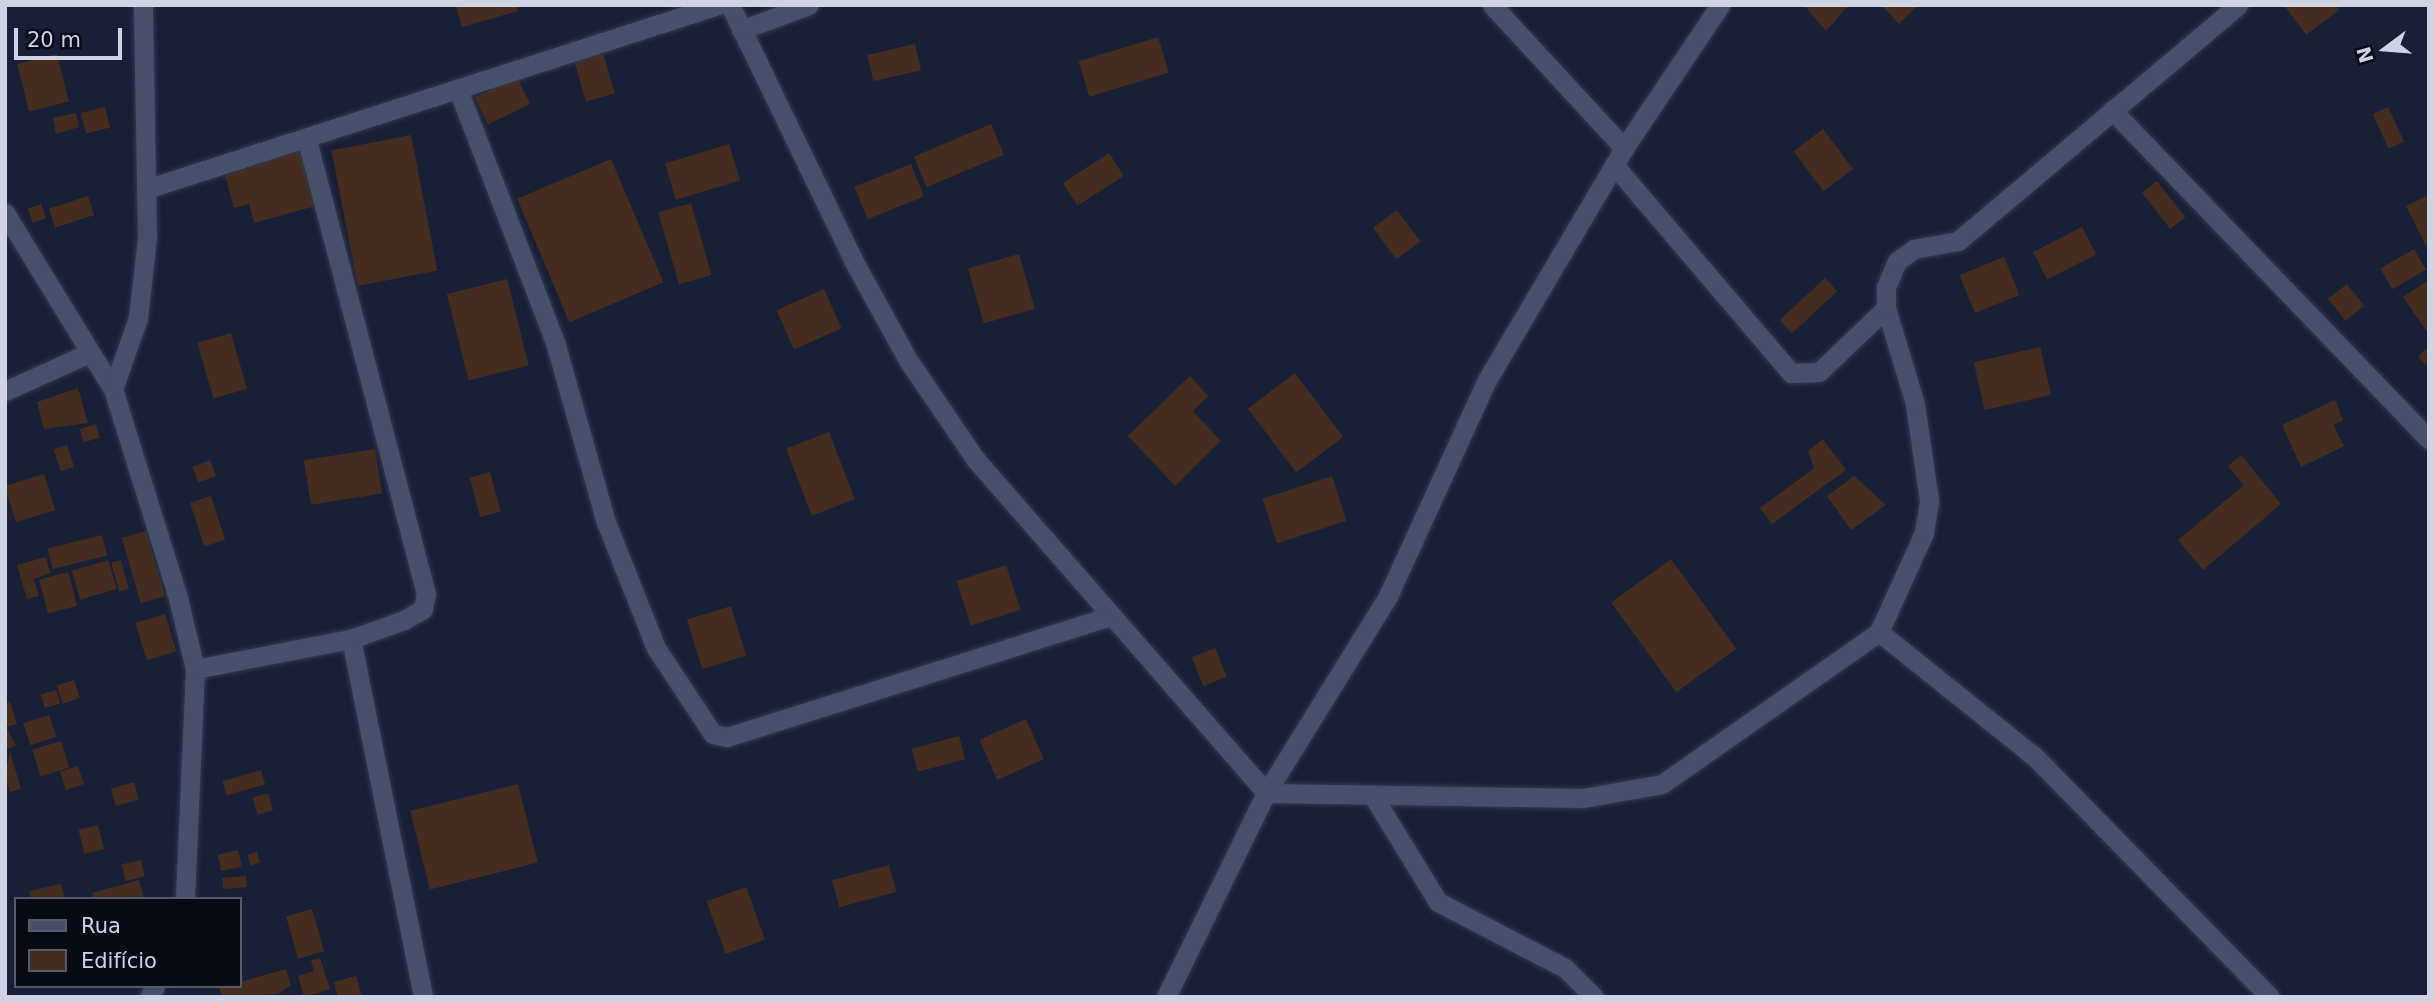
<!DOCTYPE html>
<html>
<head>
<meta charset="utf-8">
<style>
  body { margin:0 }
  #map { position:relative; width:2434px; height:1002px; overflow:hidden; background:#182038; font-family:"DejaVu Sans",sans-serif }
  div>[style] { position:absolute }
  .building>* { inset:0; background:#462c1e; transform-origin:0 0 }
  .roads { filter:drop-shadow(0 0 2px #343a4e) drop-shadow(0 0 2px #343a4e) }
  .minor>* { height:19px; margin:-9.5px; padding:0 9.5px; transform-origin:9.5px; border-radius:9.5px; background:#46506b }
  span { translate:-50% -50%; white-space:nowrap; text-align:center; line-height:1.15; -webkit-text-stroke:5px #070b15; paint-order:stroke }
  .frame { position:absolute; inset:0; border:7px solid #ced4e4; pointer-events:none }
  .legend { position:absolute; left:14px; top:897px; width:228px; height:91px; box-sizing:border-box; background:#070b15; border:2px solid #575b68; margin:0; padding:9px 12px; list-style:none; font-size:21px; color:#ced4e4 }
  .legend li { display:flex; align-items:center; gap:14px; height:35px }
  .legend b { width:35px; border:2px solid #575b68 }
  .north { position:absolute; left:2350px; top:14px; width:70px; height:70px; -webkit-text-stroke:5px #070b15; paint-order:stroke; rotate:254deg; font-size:19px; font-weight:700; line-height:28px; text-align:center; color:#ced4e4 }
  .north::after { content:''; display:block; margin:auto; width:24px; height:32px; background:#ced4e4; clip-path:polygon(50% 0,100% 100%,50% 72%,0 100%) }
  .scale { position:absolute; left:14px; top:28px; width:108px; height:32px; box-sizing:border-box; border:4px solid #ced4e4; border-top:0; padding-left:9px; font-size:21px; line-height:24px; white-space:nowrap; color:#ced4e4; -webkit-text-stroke:5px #070b15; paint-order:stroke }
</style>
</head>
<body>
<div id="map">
  <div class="building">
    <div style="clip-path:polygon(456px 5px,517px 5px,518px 11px,462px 27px)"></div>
    <div style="clip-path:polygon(1804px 5px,1849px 5px,1826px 31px)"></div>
    <div style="clip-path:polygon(1881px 5px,1918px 5px,1899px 24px)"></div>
    <div style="clip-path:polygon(2284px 5px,2336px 5px,2339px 10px,2306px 35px)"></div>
    <div style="left:1158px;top:37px;width:37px;height:83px;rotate:73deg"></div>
    <div style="left:915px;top:44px;width:27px;height:49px;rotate:77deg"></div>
    <div style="left:602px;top:49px;width:46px;height:30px;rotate:74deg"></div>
    <div style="left:57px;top:54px;width:49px;height:41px;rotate:76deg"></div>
    <div style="left:517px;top:77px;width:30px;height:47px;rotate:64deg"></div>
    <div style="left:105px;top:107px;width:21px;height:25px;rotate:76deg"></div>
    <div style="left:2388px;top:107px;width:38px;height:17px;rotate:65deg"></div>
    <div style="clip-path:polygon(76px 113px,79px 127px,56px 134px,53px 118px)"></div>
    <div style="left:991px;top:124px;width:33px;height:84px;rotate:67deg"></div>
    <div style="left:1823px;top:129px;width:50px;height:37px;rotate:53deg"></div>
    <div style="left:411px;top:135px;width:138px;height:81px;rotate:79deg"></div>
    <div style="left:729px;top:144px;width:38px;height:67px;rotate:73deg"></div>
    <div style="clip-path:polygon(303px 145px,319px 205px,254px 223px,249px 204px,234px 208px,225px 175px,239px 171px,237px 164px)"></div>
    <div style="left:1109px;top:153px;width:27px;height:55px;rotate:57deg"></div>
    <div style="left:611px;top:159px;width:134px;height:102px;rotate:67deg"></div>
    <div style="left:911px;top:164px;width:35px;height:61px;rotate:68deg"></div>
    <div style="left:2157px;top:181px;width:46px;height:19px;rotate:52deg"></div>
    <div style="clip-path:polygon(2429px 195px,2429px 252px,2406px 206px)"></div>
    <div style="left:88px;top:196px;width:20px;height:41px;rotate:72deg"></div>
    <div style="left:691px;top:203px;width:75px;height:34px;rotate:74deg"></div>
    <div style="left:41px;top:204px;width:15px;height:14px;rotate:70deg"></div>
    <div style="left:1397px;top:210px;width:39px;height:30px;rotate:53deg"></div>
    <div style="left:2082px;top:227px;width:31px;height:55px;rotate:63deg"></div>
    <div style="left:2414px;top:249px;width:24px;height:39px;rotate:60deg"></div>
    <div style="left:1019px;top:254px;width:57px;height:53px;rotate:74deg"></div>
    <div style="left:2004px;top:257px;width:41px;height:48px;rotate:68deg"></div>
    <div style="left:1825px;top:278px;width:18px;height:62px;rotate:47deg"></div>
    <div style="left:507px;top:279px;width:89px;height:62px;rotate:76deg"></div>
    <div style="clip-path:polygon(2429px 280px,2429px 331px,2427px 332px,2403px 297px)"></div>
    <div style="left:2347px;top:284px;width:28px;height:24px;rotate:52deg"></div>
    <div style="left:824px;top:289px;width:43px;height:52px;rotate:66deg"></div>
    <div style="left:231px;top:333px;width:58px;height:35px;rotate:74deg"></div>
    <div style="clip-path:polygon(2429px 346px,2429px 367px,2418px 357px)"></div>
    <div style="left:2040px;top:347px;width:49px;height:68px;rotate:77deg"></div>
    <div style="left:1295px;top:373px;width:80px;height:59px;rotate:53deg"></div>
    <div style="clip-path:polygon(1190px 376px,1208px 396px,1193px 411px,1221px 441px,1175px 486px,1128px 436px)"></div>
    <div style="clip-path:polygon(78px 388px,88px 423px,44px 429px,37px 402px)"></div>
    <div style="clip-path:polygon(2335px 400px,2343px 420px,2333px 425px,2344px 446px,2301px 467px,2282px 425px)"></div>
    <div style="left:96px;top:424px;width:14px;height:17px;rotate:73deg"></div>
    <div style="left:829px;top:432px;width:72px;height:46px;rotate:69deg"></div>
    <div style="clip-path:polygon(1823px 439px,1846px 470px,1772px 524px,1760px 508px,1814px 468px,1808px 451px)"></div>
    <div style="left:67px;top:445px;width:23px;height:14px;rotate:72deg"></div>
    <div style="left:375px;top:449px;width:45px;height:72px;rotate:81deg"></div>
    <div style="clip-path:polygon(2241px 455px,2281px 504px,2203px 570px,2178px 540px,2244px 485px,2228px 466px)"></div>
    <div style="left:210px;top:460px;width:17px;height:19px;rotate:69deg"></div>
    <div style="left:490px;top:472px;width:41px;height:21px;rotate:75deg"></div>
    <div style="left:44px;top:474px;width:38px;height:41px;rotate:73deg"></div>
    <div style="left:1332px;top:476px;width:47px;height:73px;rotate:72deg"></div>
    <div style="clip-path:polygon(1854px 476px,1886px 505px,1851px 530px,1827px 496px)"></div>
    <div style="left:211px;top:496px;width:46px;height:22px;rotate:72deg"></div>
    <div style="left:146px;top:531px;width:68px;height:25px;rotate:74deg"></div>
    <div style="left:102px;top:535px;width:21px;height:56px;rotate:76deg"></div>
    <div style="clip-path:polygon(46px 557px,50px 573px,34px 579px,39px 596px,27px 599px,17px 565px)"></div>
    <div style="left:1671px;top:559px;width:111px;height:74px;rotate:54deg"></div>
    <div style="left:108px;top:560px;width:30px;height:38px;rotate:73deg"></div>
    <div style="left:121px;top:560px;width:30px;height:10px;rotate:75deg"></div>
    <div style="left:1006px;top:565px;width:47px;height:52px;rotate:72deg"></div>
    <div style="left:68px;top:572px;width:35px;height:30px;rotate:75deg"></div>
    <div style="left:731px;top:606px;width:52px;height:46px;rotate:73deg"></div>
    <div style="left:165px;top:614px;width:39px;height:31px;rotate:73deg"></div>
    <div style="left:1215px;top:648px;width:31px;height:25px;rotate:68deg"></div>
    <div style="left:74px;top:680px;width:19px;height:18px;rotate:72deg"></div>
    <div style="left:56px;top:690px;width:14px;height:16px;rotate:73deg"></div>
    <div style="clip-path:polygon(10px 702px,17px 724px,5px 727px,5px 703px)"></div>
    <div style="left:49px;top:715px;width:23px;height:27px;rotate:72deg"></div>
    <div style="left:1026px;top:719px;width:44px;height:51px;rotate:66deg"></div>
    <div style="clip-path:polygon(6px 727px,16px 746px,7px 749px,5px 744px)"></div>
    <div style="left:959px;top:736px;width:24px;height:49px;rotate:75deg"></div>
    <div style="left:61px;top:741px;width:28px;height:30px;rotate:73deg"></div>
    <div style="clip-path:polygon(10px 751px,21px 789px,10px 792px,5px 776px)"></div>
    <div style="left:78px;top:766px;width:19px;height:19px;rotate:72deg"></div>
    <div style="left:261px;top:770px;width:15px;height:40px;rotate:74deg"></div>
    <div style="left:134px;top:782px;width:18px;height:24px;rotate:74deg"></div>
    <div style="left:518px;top:784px;width:81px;height:111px;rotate:76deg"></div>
    <div style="left:268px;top:793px;width:18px;height:16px;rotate:74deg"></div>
    <div style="left:98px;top:825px;width:25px;height:20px;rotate:76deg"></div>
    <div style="left:238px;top:850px;width:17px;height:21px;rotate:77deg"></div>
    <div style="left:257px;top:852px;width:11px;height:10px;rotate:75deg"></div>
    <div style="left:141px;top:860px;width:17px;height:20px;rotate:77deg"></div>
    <div style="left:889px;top:865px;width:28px;height:59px;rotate:75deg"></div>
    <div style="left:246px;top:876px;width:11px;height:24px;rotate:85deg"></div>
    <div style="clip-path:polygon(139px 880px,144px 899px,94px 899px,92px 893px)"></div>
    <div style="clip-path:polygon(61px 884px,65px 897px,31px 899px,29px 891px)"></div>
    <div style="left:746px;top:887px;width:56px;height:42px;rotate:70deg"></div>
    <div style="left:312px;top:909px;width:44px;height:27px;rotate:74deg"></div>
    <div style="clip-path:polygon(320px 958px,330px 989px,304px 997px,298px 976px,314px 971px,311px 960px)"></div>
    <div style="clip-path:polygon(286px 969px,291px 985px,278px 994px,222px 997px,219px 988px)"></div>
    <div style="clip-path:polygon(356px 976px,362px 997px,338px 997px,334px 982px)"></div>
  </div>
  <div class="roads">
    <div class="minor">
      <div style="left:730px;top:5px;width:283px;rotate:64.2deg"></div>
      <div style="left:853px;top:260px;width:114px;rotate:61.2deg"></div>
      <div style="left:908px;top:360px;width:121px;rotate:55.8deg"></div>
      <div style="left:976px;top:460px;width:442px;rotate:48.9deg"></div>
      <div style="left:1266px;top:793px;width:317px;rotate:0.9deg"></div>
      <div style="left:1583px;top:798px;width:80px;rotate:-10deg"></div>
      <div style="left:1662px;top:784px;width:265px;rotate:-35deg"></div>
      <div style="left:1879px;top:632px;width:198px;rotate:38.7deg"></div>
      <div style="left:2034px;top:756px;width:337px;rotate:45.6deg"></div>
      <div style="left:1492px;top:5px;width:195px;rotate:47.3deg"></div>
      <div style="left:741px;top:30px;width:72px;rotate:-20.2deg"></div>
      <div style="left:459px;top:92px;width:268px;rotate:69deg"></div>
      <div style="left:555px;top:342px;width:187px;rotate:74.2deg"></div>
      <div style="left:606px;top:522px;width:136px;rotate:68.4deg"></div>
      <div style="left:656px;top:648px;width:103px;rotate:56.5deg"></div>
      <div style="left:713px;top:734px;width:14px;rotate:12deg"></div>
      <div style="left:727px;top:737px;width:399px;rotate:-17.5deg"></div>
      <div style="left:2112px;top:110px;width:457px;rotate:46.1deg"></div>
      <div style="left:1614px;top:165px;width:273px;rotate:49.6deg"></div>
      <div style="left:1791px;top:373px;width:28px;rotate:-2deg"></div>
      <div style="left:1819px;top:372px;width:93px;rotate:-43.7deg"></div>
      <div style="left:146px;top:189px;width:601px;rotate:-17.83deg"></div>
      <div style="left:5px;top:213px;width:206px;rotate:58.5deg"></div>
      <div style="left:113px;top:389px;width:215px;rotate:72.7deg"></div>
      <div style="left:177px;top:594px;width:77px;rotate:76.5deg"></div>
      <div style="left:195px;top:669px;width:230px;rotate:92.5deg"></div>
      <div style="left:113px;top:389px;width:75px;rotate:-70.6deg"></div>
      <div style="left:138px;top:318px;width:81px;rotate:-83.6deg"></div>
      <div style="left:147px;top:238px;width:233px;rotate:-91deg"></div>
      <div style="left:5px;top:391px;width:92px;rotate:-24.3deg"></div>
      <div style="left:1879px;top:632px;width:109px;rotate:-65.6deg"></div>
      <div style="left:1924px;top:533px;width:33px;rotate:-81deg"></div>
      <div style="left:1929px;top:500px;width:97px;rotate:-98.3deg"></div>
      <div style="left:1915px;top:404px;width:100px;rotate:-106.8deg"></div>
      <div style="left:1886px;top:308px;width:21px;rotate:-90deg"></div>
      <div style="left:1886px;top:287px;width:28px;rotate:-67deg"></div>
      <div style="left:1897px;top:261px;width:21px;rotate:-35deg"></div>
      <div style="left:1914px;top:249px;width:45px;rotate:-10.3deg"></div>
      <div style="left:1958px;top:241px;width:366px;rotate:-40.1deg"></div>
      <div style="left:351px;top:639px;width:365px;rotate:78.6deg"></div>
      <div style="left:195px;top:669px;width:159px;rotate:-10.9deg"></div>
      <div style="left:351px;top:639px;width:56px;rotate:-19.7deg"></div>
      <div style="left:404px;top:620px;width:22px;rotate:-30deg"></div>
      <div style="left:423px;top:609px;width:15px;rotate:-79deg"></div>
      <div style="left:426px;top:594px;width:469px;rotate:-104.7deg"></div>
      <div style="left:1373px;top:796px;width:124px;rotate:58.5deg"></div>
      <div style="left:1438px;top:902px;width:143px;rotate:27.5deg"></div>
      <div style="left:1565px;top:968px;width:41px;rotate:45deg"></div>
      <div style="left:149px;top:997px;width:13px;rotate:-61deg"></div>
      <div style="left:1166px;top:997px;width:227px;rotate:-63.9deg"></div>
      <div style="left:1266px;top:793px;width:232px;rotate:-58.2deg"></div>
      <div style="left:1388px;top:596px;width:238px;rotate:-65.4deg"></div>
      <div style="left:1487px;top:380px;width:269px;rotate:-59.4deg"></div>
      <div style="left:1624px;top:148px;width:172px;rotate:-56.1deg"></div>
    </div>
  </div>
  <div class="frame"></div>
  <ul class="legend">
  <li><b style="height:9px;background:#46506b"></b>Rua</li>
  <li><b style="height:19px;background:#462c1e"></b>Edifício</li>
  </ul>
  <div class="north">N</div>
  <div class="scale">20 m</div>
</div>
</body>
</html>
